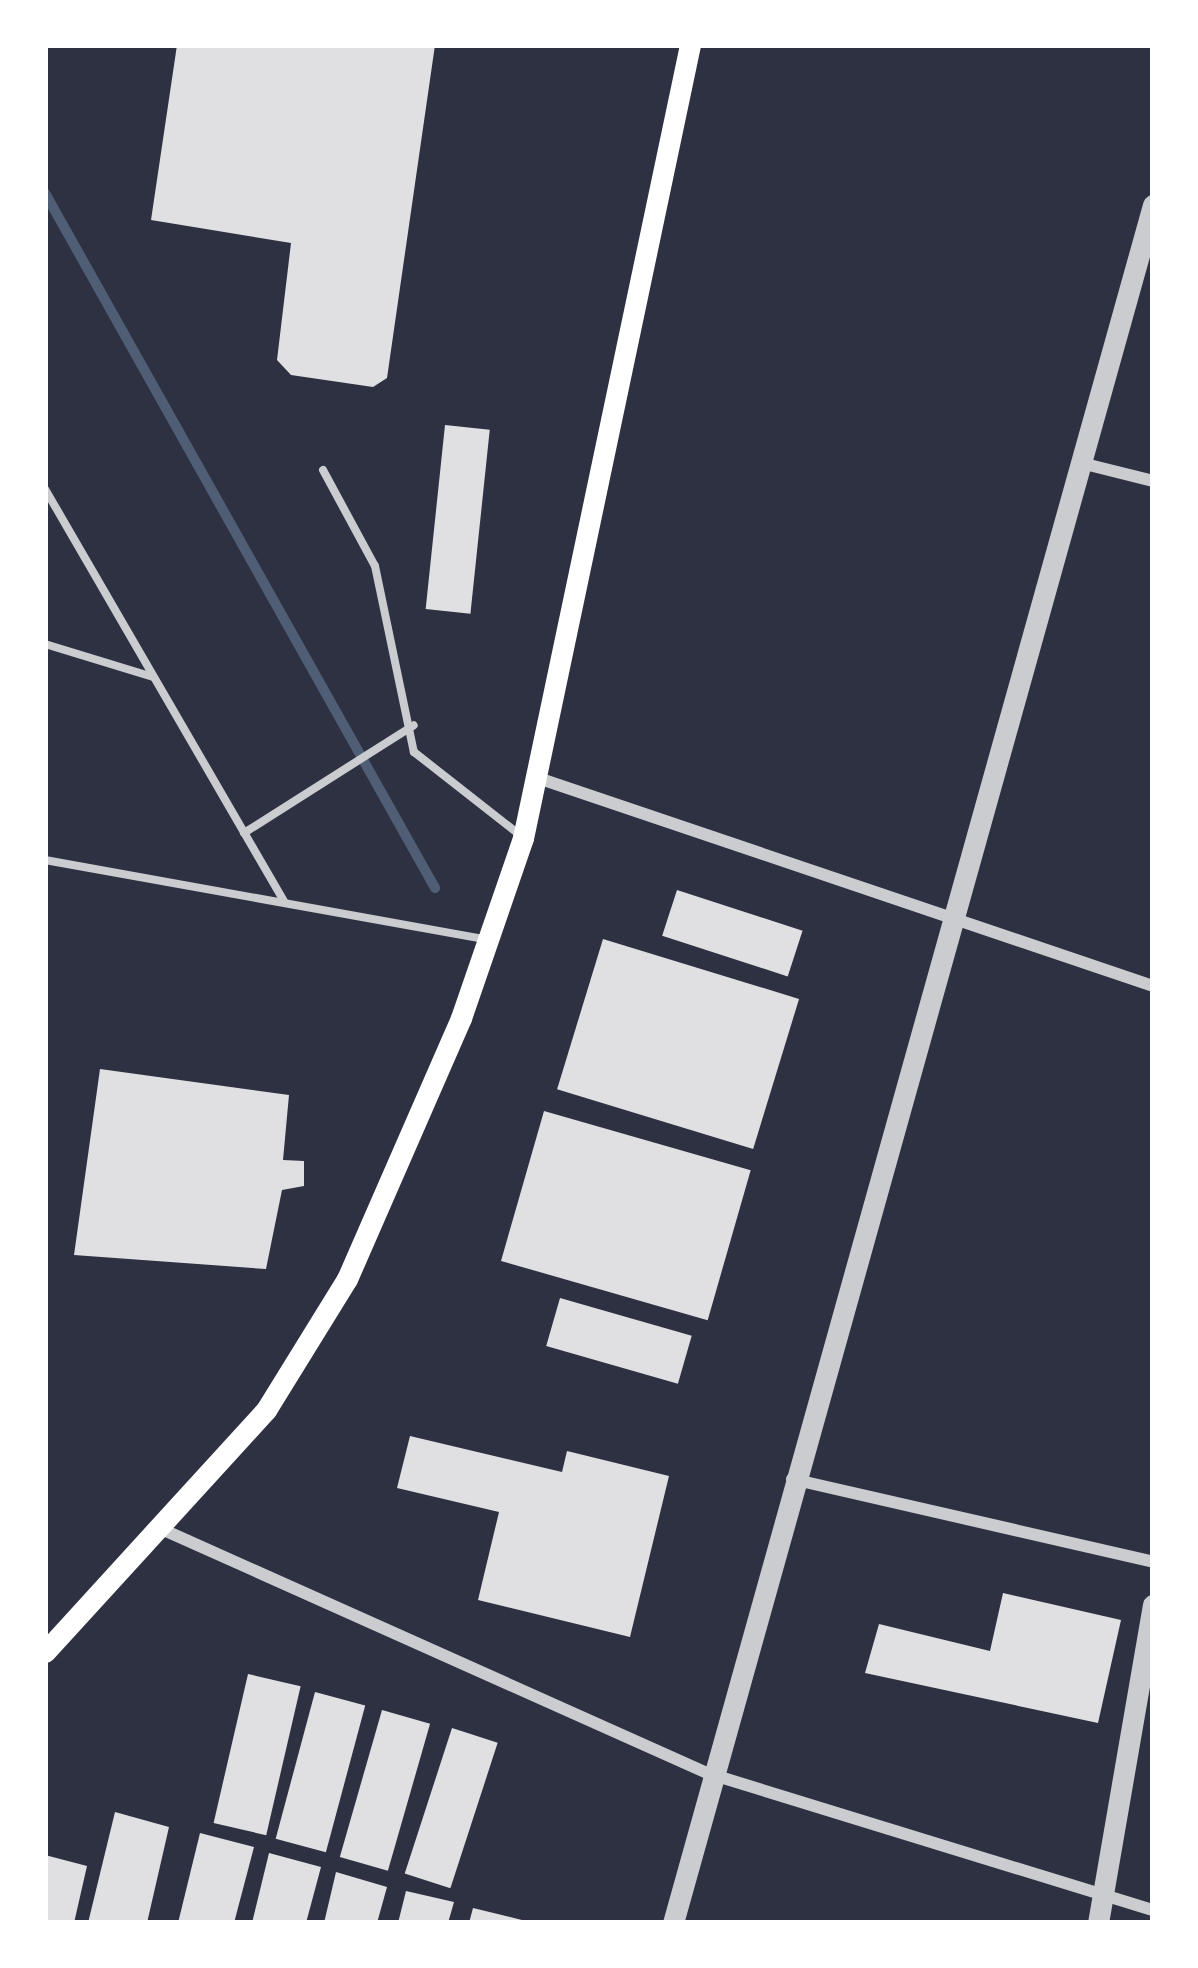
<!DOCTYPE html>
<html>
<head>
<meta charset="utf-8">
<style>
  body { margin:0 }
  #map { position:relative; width:1198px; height:1968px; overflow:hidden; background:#2d3142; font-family:"PT Sans",sans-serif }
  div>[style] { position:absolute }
  .stream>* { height:10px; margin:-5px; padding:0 5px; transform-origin:5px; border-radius:5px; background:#4f5d75 }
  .building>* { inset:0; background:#e0e0e3; transform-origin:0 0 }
  .service>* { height:8px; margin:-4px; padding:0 4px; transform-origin:4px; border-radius:4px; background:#caccd0 }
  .minor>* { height:12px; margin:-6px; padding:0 6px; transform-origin:6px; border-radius:6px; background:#caccd0 }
  .tertiary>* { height:21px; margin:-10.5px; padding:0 10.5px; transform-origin:10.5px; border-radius:10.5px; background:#caccd0 }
  .secondary>* { height:21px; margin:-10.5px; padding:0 10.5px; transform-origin:10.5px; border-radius:10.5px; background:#fff }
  span { translate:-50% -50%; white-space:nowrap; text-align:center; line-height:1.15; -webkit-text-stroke:9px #fff; paint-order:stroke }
  .frame { position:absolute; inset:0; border:48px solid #fff; pointer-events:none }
</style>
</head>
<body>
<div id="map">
  <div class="stream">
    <div style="left:45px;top:193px;width:797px;rotate:60.7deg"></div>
  </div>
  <div class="building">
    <div style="clip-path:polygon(177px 45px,435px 45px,387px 378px,373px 387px,291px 375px,277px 360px,291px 243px,151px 220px)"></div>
    <div style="left:445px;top:425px;width:45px;height:185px;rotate:6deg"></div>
    <div style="left:677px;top:890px;width:132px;height:48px;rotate:18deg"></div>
    <div style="left:603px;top:939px;width:205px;height:157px;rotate:17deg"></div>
    <div style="clip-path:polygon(100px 1069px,289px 1095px,283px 1160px,304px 1161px,304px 1186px,282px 1190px,266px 1269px,74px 1255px)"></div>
    <div style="left:544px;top:1111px;width:215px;height:156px;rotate:16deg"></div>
    <div style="left:560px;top:1298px;width:137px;height:50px;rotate:16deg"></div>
    <div style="clip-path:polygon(410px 1436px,562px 1472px,567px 1451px,669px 1476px,630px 1637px,478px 1600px,499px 1512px,397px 1488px)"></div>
    <div style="clip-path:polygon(1003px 1593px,1121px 1620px,1098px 1723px,865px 1673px,879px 1624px,990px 1651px)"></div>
    <div style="left:248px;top:1674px;width:54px;height:153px;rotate:13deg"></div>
    <div style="left:315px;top:1692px;width:52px;height:152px;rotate:15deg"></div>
    <div style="left:382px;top:1710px;width:50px;height:153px;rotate:16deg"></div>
    <div style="left:452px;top:1728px;width:48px;height:153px;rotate:18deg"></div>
    <div style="clip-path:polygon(115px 1812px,169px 1827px,147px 1923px,88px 1923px)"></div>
    <div style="clip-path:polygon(200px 1833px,254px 1847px,234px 1923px,178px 1923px)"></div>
    <div style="clip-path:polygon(269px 1853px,321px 1867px,306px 1923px,252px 1923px)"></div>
    <div style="clip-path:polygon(45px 1855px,87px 1866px,74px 1923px,45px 1923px)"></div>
    <div style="clip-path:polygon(336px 1872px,387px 1887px,377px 1923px,324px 1923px)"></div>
    <div style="clip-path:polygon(406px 1891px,454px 1902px,448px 1923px,398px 1923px)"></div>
    <div style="clip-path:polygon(473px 1908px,526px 1921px,526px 1923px,469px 1923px)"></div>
  </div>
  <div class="service">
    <div style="left:323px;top:470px;width:109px;rotate:61.6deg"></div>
    <div style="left:375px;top:566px;width:190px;rotate:78.2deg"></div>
    <div style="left:414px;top:752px;width:136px;rotate:38.1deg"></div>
    <div style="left:45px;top:489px;width:476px;rotate:59.9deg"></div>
    <div style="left:45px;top:644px;width:113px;rotate:17deg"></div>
    <div style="left:244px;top:833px;width:201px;rotate:-32.4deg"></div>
    <div style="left:45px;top:860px;width:448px;rotate:10.2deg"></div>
  </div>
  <div class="minor">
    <div style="left:1081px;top:463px;width:74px;rotate:14deg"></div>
    <div style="left:535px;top:777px;width:652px;rotate:18.68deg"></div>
    <div style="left:792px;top:1479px;width:370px;rotate:12.9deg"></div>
    <div style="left:166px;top:1531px;width:593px;rotate:24.1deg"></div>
    <div style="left:707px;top:1773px;width:467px;rotate:17.1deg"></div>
  </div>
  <div class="tertiary">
    <div style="left:673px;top:1923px;width:1784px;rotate:-74.39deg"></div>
    <div style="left:1098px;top:1923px;width:323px;rotate:-80.2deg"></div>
  </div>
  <div class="secondary">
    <div style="left:45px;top:1652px;width:328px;rotate:-47.6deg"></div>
    <div style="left:266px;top:1410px;width:154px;rotate:-58.3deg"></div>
    <div style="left:347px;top:1279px;width:285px;rotate:-66.4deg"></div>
    <div style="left:461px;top:1018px;width:190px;rotate:-71deg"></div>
    <div style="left:523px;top:838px;width:810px;rotate:-78.11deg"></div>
  </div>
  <div class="frame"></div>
</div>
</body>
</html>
